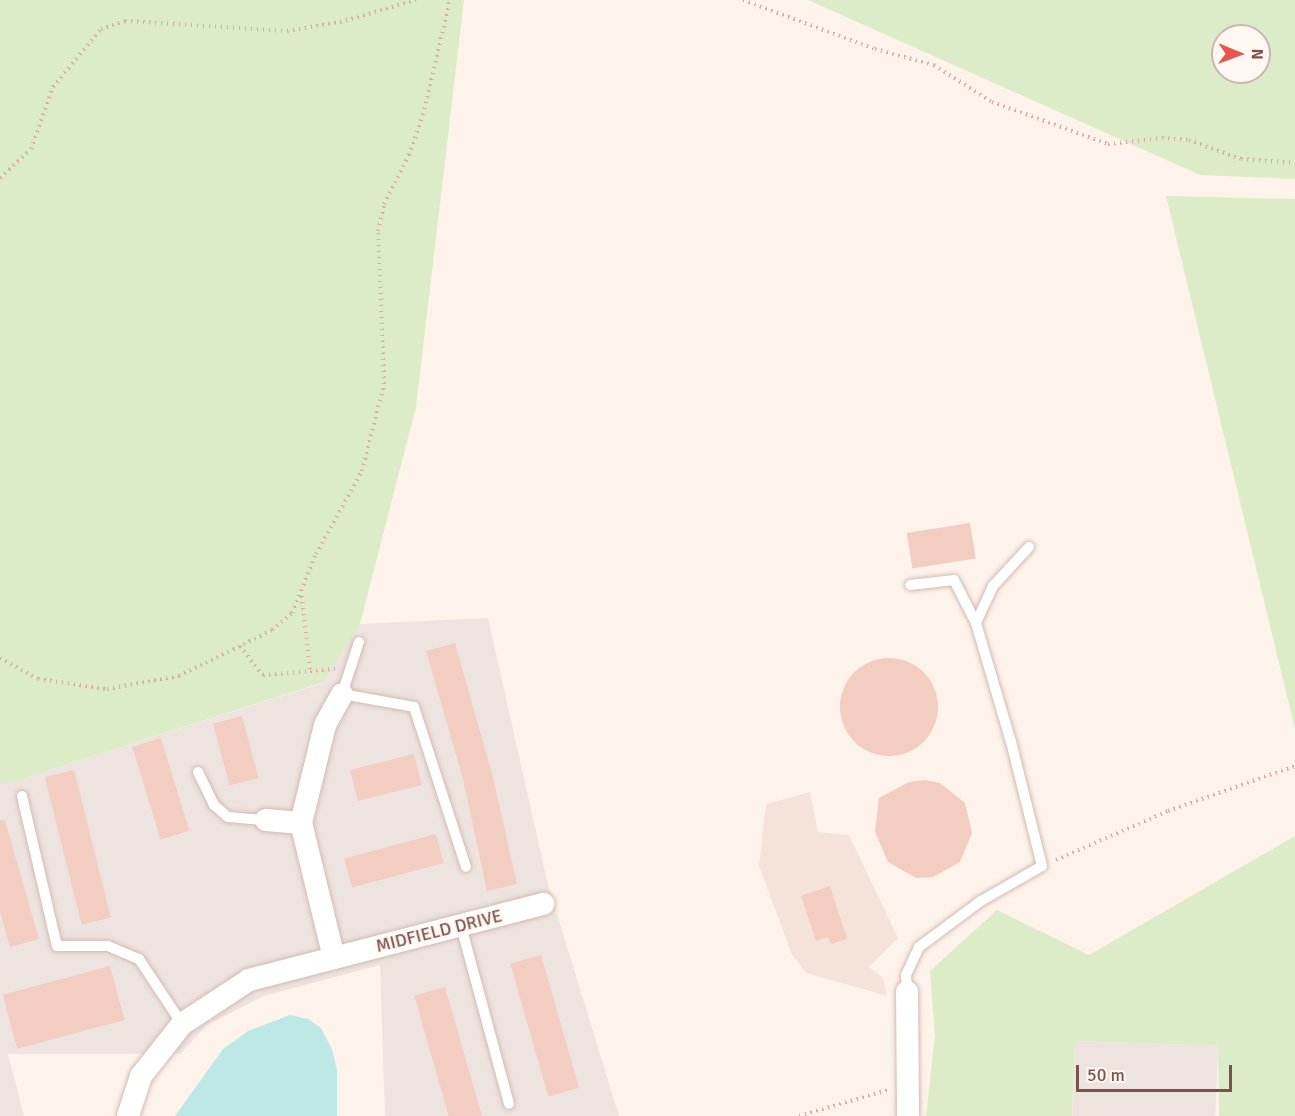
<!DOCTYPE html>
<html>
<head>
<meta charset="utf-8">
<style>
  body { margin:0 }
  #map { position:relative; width:1295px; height:1116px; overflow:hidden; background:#fdf3eb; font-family:Signika,sans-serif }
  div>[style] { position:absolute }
  .residential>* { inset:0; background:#f5e3d9 }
  .industrial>* { inset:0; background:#ede4e0; transform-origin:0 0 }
  .green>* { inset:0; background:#ddecc8 }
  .water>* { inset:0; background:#bee8e6 }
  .building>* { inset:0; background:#f3ccc2; transform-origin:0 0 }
  .round { border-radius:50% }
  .path>* { height:4px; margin-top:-2px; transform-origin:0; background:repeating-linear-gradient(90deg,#d9afa4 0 1.5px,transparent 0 6px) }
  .roads { filter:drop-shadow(0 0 2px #d3bbb2) drop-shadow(0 0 2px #d3bbb2) }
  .service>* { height:10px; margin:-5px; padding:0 5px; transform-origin:5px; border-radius:5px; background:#fff }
  .minor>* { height:22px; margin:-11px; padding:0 11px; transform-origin:11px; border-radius:11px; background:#fff }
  span { translate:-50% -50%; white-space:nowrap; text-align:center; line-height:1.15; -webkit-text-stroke:5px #fff8f2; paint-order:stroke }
  .street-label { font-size:18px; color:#7a544c }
  .north { position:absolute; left:1211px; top:24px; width:60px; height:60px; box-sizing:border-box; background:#fff8f2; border:2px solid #cab6b0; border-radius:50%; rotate:91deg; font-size:16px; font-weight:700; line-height:24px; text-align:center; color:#7a544c }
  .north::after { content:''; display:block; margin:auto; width:21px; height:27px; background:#e8554f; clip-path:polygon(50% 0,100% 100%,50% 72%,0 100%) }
  .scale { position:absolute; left:1076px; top:1065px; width:156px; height:27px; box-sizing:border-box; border:3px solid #7a544c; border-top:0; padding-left:8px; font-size:18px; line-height:21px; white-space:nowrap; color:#7a544c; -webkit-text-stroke:4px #fff8f2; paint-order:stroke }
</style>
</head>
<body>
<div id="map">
  <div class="residential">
    <div style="clip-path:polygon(810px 792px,818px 832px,849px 835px,898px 938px,869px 967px,883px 978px,887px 996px,806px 973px,792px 955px,759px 866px,766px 804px)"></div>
  </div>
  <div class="industrial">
    <div style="clip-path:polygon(488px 618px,548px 885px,619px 1116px,385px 1116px,380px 965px,264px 996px,207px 1025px,180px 1054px,8px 1054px,24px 1116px,0 1116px,0 786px,323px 683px,360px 624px)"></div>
    <div style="left:1075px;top:1041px;width:143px;height:75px;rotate:2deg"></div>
  </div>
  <div class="green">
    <div style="clip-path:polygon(0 0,464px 0,416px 407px,360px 624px,324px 682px,0 786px)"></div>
    <div style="clip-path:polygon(evenodd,808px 0,1295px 0,1295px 179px,1200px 175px,808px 0,1223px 36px,1259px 36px,1259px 72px,1223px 72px,1223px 36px)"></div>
    <div style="clip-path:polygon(1166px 196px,1295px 199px,1295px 729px)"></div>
    <div style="clip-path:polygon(1295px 836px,1295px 1116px,1219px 1116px,1218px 1046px,1075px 1041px,1072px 1116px,926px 1116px,935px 1036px,930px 971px,997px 910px,1089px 955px)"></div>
  </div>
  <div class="water">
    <div style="clip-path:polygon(290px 1015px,308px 1019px,321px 1028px,332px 1049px,337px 1070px,337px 1116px,175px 1116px,223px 1049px,248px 1031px)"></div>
  </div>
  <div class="building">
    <div style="left:970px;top:523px;width:36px;height:64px;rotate:81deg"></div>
    <div style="clip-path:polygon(455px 643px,493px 777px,517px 884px,487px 891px,463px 779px,426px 651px)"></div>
    <div class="round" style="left:840px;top:658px;width:98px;height:98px"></div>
    <div style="left:242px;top:716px;width:64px;height:30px;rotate:75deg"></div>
    <div style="left:161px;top:738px;width:97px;height:30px;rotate:73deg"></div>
    <div style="left:414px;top:754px;width:32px;height:66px;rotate:76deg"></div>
    <div style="left:74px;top:770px;width:152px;height:30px;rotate:76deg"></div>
    <div style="clip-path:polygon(925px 780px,940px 783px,965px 803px,972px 833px,960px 862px,933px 877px,916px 878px,888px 862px,875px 832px,879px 798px,909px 782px)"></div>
    <div style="clip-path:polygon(0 820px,5px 820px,39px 939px,10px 947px,0 911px)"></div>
    <div style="left:436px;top:834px;width:30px;height:95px;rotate:75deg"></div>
    <div style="clip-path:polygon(830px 886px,847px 939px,831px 944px,828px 937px,816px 941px,801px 896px)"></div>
    <div style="left:541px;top:955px;width:138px;height:32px;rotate:74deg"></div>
    <div style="left:110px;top:966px;width:56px;height:111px;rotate:75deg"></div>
    <div style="left:445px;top:987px;width:134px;height:32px;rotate:74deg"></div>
  </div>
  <div class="path">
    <div style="left:743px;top:0;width:141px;rotate:20.4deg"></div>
    <div style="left:875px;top:49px;width:61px;rotate:15.2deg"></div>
    <div style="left:934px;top:65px;width:69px;rotate:32.5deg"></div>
    <div style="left:992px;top:102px;width:123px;rotate:19.9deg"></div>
    <div style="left:1108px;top:144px;width:54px;rotate:-6.3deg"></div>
    <div style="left:1162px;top:138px;width:27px;rotate:4deg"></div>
    <div style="left:1189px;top:140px;width:55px;rotate:20.1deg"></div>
    <div style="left:1241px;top:159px;width:54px;rotate:4.2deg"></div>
    <div style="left:0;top:178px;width:42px;rotate:-43.1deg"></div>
    <div style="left:31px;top:149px;width:66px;rotate:-70.5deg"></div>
    <div style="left:53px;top:87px;width:75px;rotate:-50.4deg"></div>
    <div style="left:101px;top:29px;width:25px;rotate:-18deg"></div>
    <div style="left:125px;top:21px;width:162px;rotate:3.5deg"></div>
    <div style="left:287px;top:31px;width:54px;rotate:-9.6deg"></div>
    <div style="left:340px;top:22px;width:79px;rotate:-16.1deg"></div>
    <div style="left:302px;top:596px;width:75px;rotate:83.9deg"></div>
    <div style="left:310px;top:671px;width:25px;rotate:-5deg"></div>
    <div style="left:240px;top:646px;width:37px;rotate:52deg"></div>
    <div style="left:263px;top:675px;width:47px;rotate:-4.9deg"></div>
    <div style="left:0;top:658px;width:43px;rotate:28.9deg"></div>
    <div style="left:38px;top:679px;width:70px;rotate:8.2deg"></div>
    <div style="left:107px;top:689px;width:73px;rotate:-10.2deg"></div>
    <div style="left:179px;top:676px;width:104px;rotate:-26.3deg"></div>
    <div style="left:272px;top:630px;width:26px;rotate:-40deg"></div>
    <div style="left:292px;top:613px;width:64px;rotate:-67.9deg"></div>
    <div style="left:316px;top:554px;width:95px;rotate:-61deg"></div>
    <div style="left:362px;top:471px;width:90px;rotate:-75.8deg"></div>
    <div style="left:384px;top:384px;width:153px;rotate:-92.2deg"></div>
    <div style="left:378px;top:231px;width:28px;rotate:-77deg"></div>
    <div style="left:384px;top:204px;width:55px;rotate:-63deg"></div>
    <div style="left:409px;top:155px;width:42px;rotate:-70.7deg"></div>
    <div style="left:423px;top:115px;width:118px;rotate:-76.8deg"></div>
    <div style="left:1056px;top:860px;width:122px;rotate:-23.6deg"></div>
    <div style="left:1168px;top:811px;width:135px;rotate:-19.5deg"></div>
    <div style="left:799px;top:1116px;width:93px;rotate:-16.3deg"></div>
  </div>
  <div class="roads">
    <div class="service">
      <div style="left:976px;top:623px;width:41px;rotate:-65.3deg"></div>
      <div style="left:993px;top:586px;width:53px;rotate:-47.3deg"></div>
      <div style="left:359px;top:642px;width:55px;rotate:108.1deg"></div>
      <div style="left:342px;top:694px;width:73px;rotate:10.2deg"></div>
      <div style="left:414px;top:707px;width:168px;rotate:72deg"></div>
      <div style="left:198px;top:772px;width:37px;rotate:64deg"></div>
      <div style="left:214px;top:805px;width:18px;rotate:41deg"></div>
      <div style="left:228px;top:817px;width:38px;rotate:5deg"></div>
      <div style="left:22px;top:796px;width:154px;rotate:76.9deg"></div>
      <div style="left:57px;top:946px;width:51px"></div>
      <div style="left:108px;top:946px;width:34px;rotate:23deg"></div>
      <div style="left:139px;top:959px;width:78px;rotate:56.5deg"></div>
      <div style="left:461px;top:926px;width:184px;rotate:74.9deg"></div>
      <div style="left:907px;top:992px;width:17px;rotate:-93deg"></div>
      <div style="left:906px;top:975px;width:31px;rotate:-65deg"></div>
      <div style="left:919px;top:947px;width:77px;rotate:-36.6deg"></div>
      <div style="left:981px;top:901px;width:70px;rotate:-29.8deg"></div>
      <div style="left:1042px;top:866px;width:128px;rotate:-104deg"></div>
      <div style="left:1011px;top:742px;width:124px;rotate:-106.4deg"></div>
      <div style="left:976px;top:623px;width:48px;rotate:-117.1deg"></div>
      <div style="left:954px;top:580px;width:44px;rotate:173.5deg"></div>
    </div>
    <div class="minor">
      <div style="left:266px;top:820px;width:35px;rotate:5deg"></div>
      <div style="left:334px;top:958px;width:139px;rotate:-103.7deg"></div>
      <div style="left:301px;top:823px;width:101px;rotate:-76.2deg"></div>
      <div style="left:325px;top:725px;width:35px;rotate:-61deg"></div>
      <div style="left:907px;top:992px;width:124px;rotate:89.5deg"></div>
      <div style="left:128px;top:1116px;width:42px;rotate:-72deg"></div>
      <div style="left:141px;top:1076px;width:66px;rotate:-51.7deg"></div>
      <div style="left:182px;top:1024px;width:80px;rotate:-33.3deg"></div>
      <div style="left:249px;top:980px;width:304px;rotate:-14.5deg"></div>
    </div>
  </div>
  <div class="street-label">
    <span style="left:439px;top:931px;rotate:-14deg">MIDFIELD DRIVE</span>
  </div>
  <div class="north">N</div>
  <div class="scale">50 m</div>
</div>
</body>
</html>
